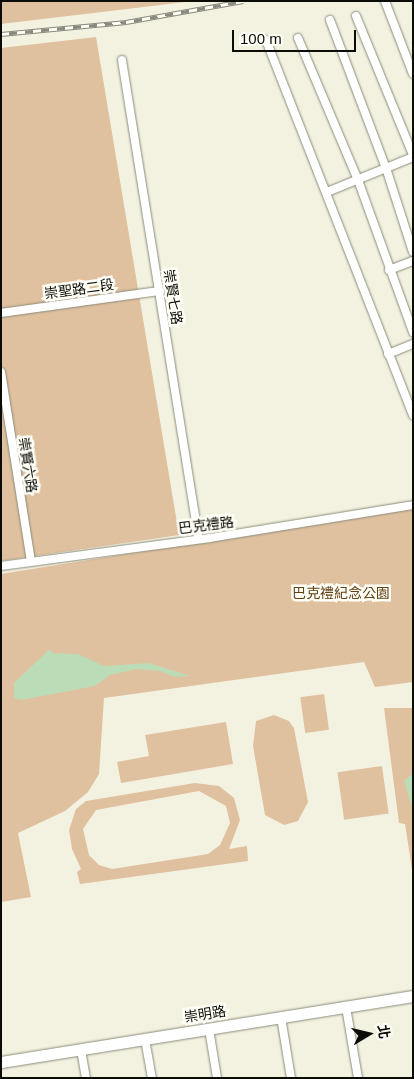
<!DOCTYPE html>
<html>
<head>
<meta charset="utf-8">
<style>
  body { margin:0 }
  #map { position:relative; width:414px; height:1079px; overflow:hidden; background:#f3f2e1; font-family:Helvetica,"Noto Sans TC",sans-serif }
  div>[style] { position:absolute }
  .green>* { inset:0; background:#e0c19f; transform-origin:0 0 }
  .water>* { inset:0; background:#badcb6 }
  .roads { filter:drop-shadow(0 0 1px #8b8b7b) drop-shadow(0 0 1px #8b8b7b) }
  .street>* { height:8px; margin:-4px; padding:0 4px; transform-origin:4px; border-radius:4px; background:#fff }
  .secondary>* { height:11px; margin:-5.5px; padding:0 5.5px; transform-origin:5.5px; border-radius:5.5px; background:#fff }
  .rail>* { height:4.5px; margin-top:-2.25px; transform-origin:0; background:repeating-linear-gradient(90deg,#fffff8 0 8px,#89897d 0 16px); box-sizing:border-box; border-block:1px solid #89897d }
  span { translate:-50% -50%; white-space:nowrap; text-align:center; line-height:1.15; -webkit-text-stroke:5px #fffff8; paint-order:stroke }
  .street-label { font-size:14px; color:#0c0c06 }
  .park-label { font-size:14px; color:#624115 }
  .frame { position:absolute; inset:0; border:2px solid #0c0c06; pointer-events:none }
  .north { position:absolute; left:344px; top:1009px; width:50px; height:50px; -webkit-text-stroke:4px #fffff8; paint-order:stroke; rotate:81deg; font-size:14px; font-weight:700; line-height:20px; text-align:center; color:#0c0c06 }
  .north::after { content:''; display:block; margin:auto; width:18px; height:22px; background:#0c0c06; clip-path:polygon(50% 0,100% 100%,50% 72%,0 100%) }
  .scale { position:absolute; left:232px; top:30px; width:124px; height:22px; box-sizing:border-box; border:2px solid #0c0c06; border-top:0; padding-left:6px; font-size:15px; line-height:18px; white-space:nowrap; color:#0c0c06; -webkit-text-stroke:4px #fffff8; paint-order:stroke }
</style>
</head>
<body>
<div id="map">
  <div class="green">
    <div style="clip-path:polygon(1px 1px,194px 1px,1px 24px)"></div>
    <div style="clip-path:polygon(96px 37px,179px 535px,1px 561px,1px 48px)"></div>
    <div style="clip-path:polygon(413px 508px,413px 682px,375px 687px,364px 662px,104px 698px,99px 774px,88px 792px,65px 811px,18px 833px,31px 897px,1px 902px,1px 574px)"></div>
    <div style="left:324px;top:694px;width:36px;height:24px;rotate:82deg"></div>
    <div style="clip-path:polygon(384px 708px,413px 708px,413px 876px,405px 824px,399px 823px)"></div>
    <div style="clip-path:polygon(274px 715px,289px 721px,294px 728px,308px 802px,298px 821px,284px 825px,265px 815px,253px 746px,256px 721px)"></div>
    <div style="clip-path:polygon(226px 722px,233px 764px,121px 783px,117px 762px,149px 756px,145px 735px)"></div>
    <div style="left:382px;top:766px;width:48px;height:45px;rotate:82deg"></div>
    <div style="clip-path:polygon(evenodd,195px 783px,219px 786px,234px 798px,240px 820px,229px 849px,247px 846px,248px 861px,80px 884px,77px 872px,81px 869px,72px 849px,69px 830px,76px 809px,86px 801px,195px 783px,199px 791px,226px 806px,230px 823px,220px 845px,208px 854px,112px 869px,99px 865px,89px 855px,83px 829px,96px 810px,199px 791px)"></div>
  </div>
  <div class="water">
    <div style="clip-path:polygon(50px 649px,52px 653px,78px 654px,104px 666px,149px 663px,190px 676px,175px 677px,160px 671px,136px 669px,110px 675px,95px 686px,21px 700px,14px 698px,14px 683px)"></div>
    <div style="clip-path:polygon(413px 773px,413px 810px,404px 781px)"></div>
  </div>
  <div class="roads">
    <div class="street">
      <div style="left:385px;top:1px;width:78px;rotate:69deg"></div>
      <div style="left:356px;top:16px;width:150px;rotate:67.7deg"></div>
      <div style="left:330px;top:20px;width:158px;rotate:69.3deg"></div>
      <div style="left:386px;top:168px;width:88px;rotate:72.2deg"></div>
      <div style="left:298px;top:38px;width:154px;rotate:67.1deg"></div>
      <div style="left:358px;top:180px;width:162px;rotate:70.1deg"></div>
      <div style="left:266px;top:40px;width:403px;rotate:68.6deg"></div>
      <div style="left:122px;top:60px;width:485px;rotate:80.9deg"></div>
      <div style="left:327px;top:192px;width:93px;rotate:-22.1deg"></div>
      <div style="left:389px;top:270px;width:26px;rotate:-21deg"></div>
      <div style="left:1px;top:313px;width:161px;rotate:-7.9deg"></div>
      <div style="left:388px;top:354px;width:27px;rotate:-22deg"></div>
      <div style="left:1px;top:372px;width:191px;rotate:81deg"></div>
      <div style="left:1px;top:566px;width:211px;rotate:-7.6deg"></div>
      <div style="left:210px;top:538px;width:206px;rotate:-9.2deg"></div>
      <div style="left:346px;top:1007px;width:72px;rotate:80.4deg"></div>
      <div style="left:281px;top:1017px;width:62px;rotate:80.7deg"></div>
      <div style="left:209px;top:1029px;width:50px;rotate:80.7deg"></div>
      <div style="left:145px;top:1039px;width:40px;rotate:80deg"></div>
      <div style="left:81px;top:1050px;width:28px;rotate:80deg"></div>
    </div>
    <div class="secondary">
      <div style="left:1px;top:1062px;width:417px;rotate:-9.1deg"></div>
    </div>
  </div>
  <div class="rail">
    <div style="left:1px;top:34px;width:126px;rotate:-5.5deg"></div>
    <div style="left:126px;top:22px;width:119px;rotate:-10.2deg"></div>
  </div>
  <div class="street-label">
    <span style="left:79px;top:289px;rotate:-8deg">崇聖路二段</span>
    <span style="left:173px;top:297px;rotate:81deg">崇賢七路</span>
    <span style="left:28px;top:465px;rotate:81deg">崇賢六路</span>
    <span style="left:206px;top:525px;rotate:-7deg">巴克禮路</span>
    <span style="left:205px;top:1014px;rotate:-9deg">崇明路</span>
  </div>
  <div class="park-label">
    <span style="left:341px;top:593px">巴克禮紀念公園</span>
  </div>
  <div class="frame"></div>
  <div class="north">北</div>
  <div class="scale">100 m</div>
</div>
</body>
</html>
